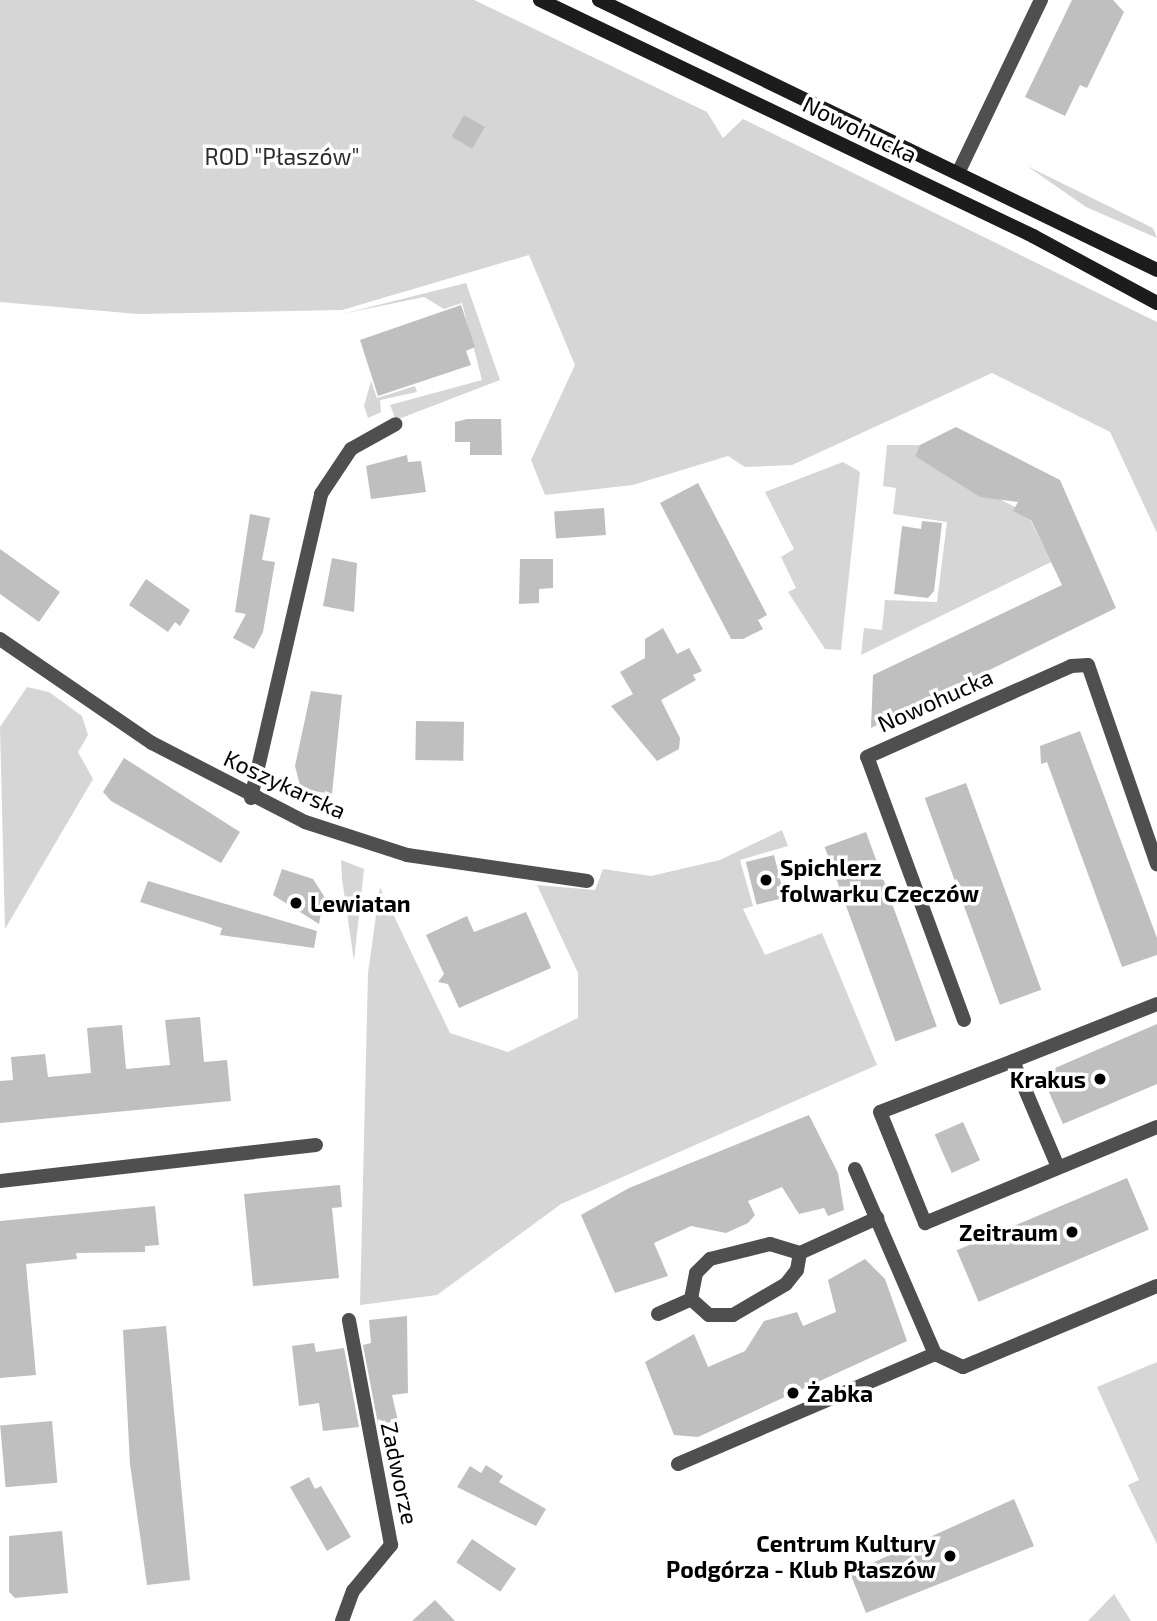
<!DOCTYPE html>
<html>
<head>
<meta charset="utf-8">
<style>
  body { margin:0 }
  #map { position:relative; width:1157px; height:1621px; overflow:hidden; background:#fff; font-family:"Exo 2",sans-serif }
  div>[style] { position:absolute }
  .green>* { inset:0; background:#d6d6d6 }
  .building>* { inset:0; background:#bfbfbf; transform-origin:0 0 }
  .minor>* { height:14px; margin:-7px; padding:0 7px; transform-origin:7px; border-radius:7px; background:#4f4f4f }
  .secondary>* { height:14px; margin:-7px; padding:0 7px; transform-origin:7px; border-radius:7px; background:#1c1c1c }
  .dots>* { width:19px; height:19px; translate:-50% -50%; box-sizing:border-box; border:4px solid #fff; border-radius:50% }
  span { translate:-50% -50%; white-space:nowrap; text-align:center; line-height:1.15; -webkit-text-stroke:7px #fff; paint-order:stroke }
  .street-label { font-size:23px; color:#000 }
  .park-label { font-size:23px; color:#2d2d2d }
  .poi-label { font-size:23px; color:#000; font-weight:700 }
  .left { translate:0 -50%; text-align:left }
  .right { translate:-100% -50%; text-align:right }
</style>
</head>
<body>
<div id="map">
  <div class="green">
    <div style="clip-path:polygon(0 0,474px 0,707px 112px,723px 138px,743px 119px,1157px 322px,1157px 533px,1110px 432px,992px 373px,792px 465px,745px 467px,728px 456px,633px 485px,545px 495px,531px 460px,575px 365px,529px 255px,342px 310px,138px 314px,0 302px)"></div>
    <div style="clip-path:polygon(1027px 166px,1153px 228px,1157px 238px,1086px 207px)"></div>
    <div style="clip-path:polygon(466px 283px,500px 380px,396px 420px,390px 405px,482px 380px,462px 303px,444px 309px,424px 297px,342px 314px)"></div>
    <div style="clip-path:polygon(371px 381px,377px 398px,415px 386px,417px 392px,380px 400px,381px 412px,368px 418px,364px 406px)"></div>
    <div style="clip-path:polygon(887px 445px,920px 445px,915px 456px,1027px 513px,1051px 562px,861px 655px,864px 628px,882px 630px,885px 600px,937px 602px,947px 522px,893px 514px,896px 488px,883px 486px)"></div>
    <div style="clip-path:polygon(843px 462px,860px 472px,841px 650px,825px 649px,788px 592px,796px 588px,781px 557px,794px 549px,765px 492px)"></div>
    <div style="clip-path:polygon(27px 687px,49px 692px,82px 716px,88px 735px,78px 752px,93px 779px,5px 929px,0 727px)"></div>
    <div style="clip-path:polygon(782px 830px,788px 846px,740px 860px,753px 906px,743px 909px,765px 955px,822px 933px,877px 1065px,561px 1204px,437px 1295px,360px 1305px,368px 973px,380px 887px,450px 1033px,508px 1052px,578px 1018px,578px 973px,537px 885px,595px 890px,603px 869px,651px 876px,720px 860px)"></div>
    <div style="clip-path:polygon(341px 860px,364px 869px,354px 961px,342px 879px)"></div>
    <div style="clip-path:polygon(1157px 1362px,1157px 1544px,1128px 1485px,1139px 1480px,1097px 1387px)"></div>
    <div style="clip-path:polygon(1114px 1594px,1131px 1621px,1088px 1621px)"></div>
  </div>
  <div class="building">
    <div style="clip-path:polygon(1072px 0,1113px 0,1124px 12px,1087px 88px,1080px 85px,1065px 116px,1025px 97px)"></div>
    <div style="left:464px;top:115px;width:24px;height:25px;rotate:30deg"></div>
    <div style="clip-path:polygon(461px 305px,475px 347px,466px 351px,471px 365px,378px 396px,360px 340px)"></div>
    <div style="clip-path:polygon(467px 419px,501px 419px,502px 455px,470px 455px,470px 442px,455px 442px,455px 422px)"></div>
    <div style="clip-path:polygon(956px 427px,1060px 480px,1116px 608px,871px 728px,873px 675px,1062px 585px,1031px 520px,1013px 511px,1018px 502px,980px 497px,915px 456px,920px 445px)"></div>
    <div style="clip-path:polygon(407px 455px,408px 462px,421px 461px,426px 492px,371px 499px,366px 466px)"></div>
    <div style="clip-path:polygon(698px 483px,767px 615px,758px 620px,763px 629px,743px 639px,731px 639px,660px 503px)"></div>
    <div style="left:604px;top:508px;width:27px;height:50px;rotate:86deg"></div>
    <div style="clip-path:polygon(250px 514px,270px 518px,262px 560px,275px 562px,263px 632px,254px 649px,233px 638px,246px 614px,235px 612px)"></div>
    <div style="clip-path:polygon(922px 521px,942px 523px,934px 591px,928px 598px,894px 594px,902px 526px,921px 529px)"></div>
    <div style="clip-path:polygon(0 549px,60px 592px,39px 622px,0 594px)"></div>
    <div style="clip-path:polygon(332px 558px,357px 563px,354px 612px,323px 606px)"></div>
    <div style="clip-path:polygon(520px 559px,553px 559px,553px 588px,539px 589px,539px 603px,519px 604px)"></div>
    <div style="clip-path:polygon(146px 579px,190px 610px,180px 626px,175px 622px,168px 632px,129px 605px)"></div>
    <div style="clip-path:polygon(663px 628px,677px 654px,689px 648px,702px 671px,693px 675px,696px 680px,661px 700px,680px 738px,679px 749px,657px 761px,611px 706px,633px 694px,620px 672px,645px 658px,645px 639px)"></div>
    <div style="clip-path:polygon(311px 691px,342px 695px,332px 794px,301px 789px,295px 766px)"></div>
    <div style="left:416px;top:721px;width:48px;height:39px;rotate:1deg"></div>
    <div style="clip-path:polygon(1080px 731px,1157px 938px,1157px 955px,1122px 967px,1047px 762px,1041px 764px,1040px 746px)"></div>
    <div style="clip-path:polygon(124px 758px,240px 832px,221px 863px,111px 801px,103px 792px)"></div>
    <div style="left:966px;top:783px;width:220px;height:44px;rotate:70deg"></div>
    <div style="left:866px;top:832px;width:207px;height:44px;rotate:70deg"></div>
    <div style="left:774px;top:855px;width:44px;height:29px;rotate:76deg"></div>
    <div style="clip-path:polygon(282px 869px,313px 879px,324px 896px,319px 924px,273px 895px)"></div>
    <div style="clip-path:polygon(148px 881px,317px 931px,314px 948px,220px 935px,222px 928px,140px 902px)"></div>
    <div style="clip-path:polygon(526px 912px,551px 968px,459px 1008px,448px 984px,438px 982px,444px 974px,426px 935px,467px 916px,474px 932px)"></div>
    <div style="clip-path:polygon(200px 1017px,204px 1062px,227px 1060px,231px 1101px,0 1123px,0 1081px,13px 1080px,11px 1057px,45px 1054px,48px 1077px,91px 1073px,87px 1028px,122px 1025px,126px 1069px,170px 1065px,165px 1020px)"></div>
    <div style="clip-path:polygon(1157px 1024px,1157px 1084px,1063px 1124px,1041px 1074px)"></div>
    <div style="clip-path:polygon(809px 1115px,838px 1173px,844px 1210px,828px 1216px,824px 1208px,799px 1214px,782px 1187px,748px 1201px,755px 1215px,748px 1223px,726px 1233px,691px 1226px,654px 1243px,668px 1276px,615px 1293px,581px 1215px,629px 1188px)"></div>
    <div style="left:963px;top:1122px;width:42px;height:31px;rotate:66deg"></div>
    <div style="left:1127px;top:1178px;width:56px;height:185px;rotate:67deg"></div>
    <div style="clip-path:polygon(340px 1185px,342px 1207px,332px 1208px,339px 1278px,253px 1286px,244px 1194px)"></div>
    <div style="clip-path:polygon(155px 1206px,159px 1245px,145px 1246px,145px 1252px,76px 1253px,77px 1259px,26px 1264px,36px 1375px,0 1378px,0 1221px)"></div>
    <div style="clip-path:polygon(865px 1259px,885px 1279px,907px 1341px,698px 1437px,674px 1435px,645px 1362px,694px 1334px,708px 1367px,745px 1351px,764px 1321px,797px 1312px,803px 1326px,836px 1312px,828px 1280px)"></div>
    <div style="clip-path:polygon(407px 1316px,408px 1393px,392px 1395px,398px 1421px,378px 1424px,363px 1345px,371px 1343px,369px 1320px)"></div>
    <div style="clip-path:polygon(166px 1326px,190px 1580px,147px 1585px,130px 1464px,123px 1330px)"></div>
    <div style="clip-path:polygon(314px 1343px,316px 1352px,344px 1348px,359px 1427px,323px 1431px,319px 1403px,299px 1406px,292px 1346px)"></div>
    <div style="left:52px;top:1421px;width:62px;height:52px;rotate:85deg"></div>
    <div style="clip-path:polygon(486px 1465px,503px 1476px,499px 1482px,546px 1509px,536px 1526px,457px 1487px,470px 1466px,481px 1473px)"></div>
    <div style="clip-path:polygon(309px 1477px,315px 1489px,321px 1486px,351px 1537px,327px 1551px,290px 1487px)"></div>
    <div style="clip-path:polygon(1014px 1499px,1034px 1546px,866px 1613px,850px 1573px)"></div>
    <div style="clip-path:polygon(62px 1531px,68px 1593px,15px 1598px,9px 1592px,9px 1536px)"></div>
    <div style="left:472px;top:1539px;width:53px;height:28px;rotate:34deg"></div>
    <div style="clip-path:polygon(435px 1600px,455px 1621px,412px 1621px)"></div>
  </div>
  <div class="minor">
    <div style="left:959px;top:171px;width:190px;rotate:-64.4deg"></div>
    <div style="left:0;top:639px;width:184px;rotate:34.4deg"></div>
    <div style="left:152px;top:743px;width:172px;rotate:27.3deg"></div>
    <div style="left:305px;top:822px;width:107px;rotate:17.9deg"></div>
    <div style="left:407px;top:855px;width:182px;rotate:8.2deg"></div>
    <div style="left:251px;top:798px;width:312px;rotate:-77deg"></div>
    <div style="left:321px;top:494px;width:54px;rotate:-56.3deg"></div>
    <div style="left:351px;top:449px;width:51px;rotate:-29.1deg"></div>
    <div style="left:964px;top:1020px;width:280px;rotate:-110.2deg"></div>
    <div style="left:867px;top:757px;width:223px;rotate:-24deg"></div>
    <div style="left:1071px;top:666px;width:17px;rotate:-3deg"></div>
    <div style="left:1088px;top:665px;width:211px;rotate:70.9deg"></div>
    <div style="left:1013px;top:1061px;width:155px;rotate:-21.6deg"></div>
    <div style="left:1058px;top:1167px;width:115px;rotate:-113deg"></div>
    <div style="left:1013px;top:1061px;width:142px;rotate:159deg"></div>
    <div style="left:880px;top:1112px;width:120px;rotate:67.9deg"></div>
    <div style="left:925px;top:1223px;width:251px;rotate:-22.5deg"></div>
    <div style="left:855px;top:1169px;width:202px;rotate:66.6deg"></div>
    <div style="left:0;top:1181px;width:318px;rotate:-6.5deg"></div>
    <div style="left:691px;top:1299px;width:24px;rotate:42deg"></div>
    <div style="left:709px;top:1315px;width:24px"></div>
    <div style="left:733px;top:1315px;width:61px;rotate:-30.3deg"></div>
    <div style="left:786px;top:1284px;width:18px;rotate:-52deg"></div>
    <div style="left:797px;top:1270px;width:17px;rotate:-80deg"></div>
    <div style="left:658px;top:1314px;width:36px;rotate:-24deg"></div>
    <div style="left:691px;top:1299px;width:26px;rotate:-79deg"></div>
    <div style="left:696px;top:1273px;width:20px;rotate:-45deg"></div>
    <div style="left:710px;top:1259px;width:62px;rotate:-14deg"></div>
    <div style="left:770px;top:1244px;width:31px;rotate:17deg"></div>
    <div style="left:800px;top:1253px;width:85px;rotate:-24.4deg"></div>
    <div style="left:678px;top:1464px;width:280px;rotate:-23.2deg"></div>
    <div style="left:935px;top:1354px;width:31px;rotate:25deg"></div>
    <div style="left:963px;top:1367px;width:210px;rotate:-22.7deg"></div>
    <div style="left:342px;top:1621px;width:32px;rotate:-70deg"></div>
    <div style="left:353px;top:1591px;width:60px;rotate:-50.4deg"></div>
    <div style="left:391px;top:1545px;width:229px;rotate:-100.6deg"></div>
  </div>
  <div class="secondary">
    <div style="left:540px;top:0;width:547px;rotate:25.58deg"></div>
    <div style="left:1033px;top:236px;width:141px;rotate:28.4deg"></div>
    <div style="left:599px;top:0;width:620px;rotate:25.82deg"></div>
  </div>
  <div class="dots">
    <div style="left:766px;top:880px;background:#000"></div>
    <div style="left:296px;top:903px;background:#000"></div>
    <div style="left:1100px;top:1079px;background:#000"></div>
    <div style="left:1072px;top:1232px;background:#000"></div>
    <div style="left:793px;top:1393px;background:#000"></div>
    <div style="left:950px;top:1556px;background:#000"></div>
  </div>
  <div class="street-label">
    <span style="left:860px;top:129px;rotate:26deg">Nowohucka</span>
    <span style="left:935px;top:700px;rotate:-24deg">Nowohucka</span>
    <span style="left:285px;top:784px;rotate:25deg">Koszykarska</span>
    <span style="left:400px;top:1473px;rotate:78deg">Zadworze</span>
  </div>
  <div class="park-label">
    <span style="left:282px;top:156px">ROD "Płaszów"</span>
  </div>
  <div class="poi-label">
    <span class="left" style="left:780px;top:880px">Spichlerz<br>folwarku Czeczów</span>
    <span class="left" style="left:310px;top:903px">Lewiatan</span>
    <span class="right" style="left:1086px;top:1079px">Krakus</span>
    <span class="right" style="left:1058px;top:1232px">Zeitraum</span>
    <span class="left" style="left:807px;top:1393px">Żabka</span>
    <span class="right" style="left:936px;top:1556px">Centrum Kultury<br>Podgórza - Klub Płaszów</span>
  </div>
</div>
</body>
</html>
